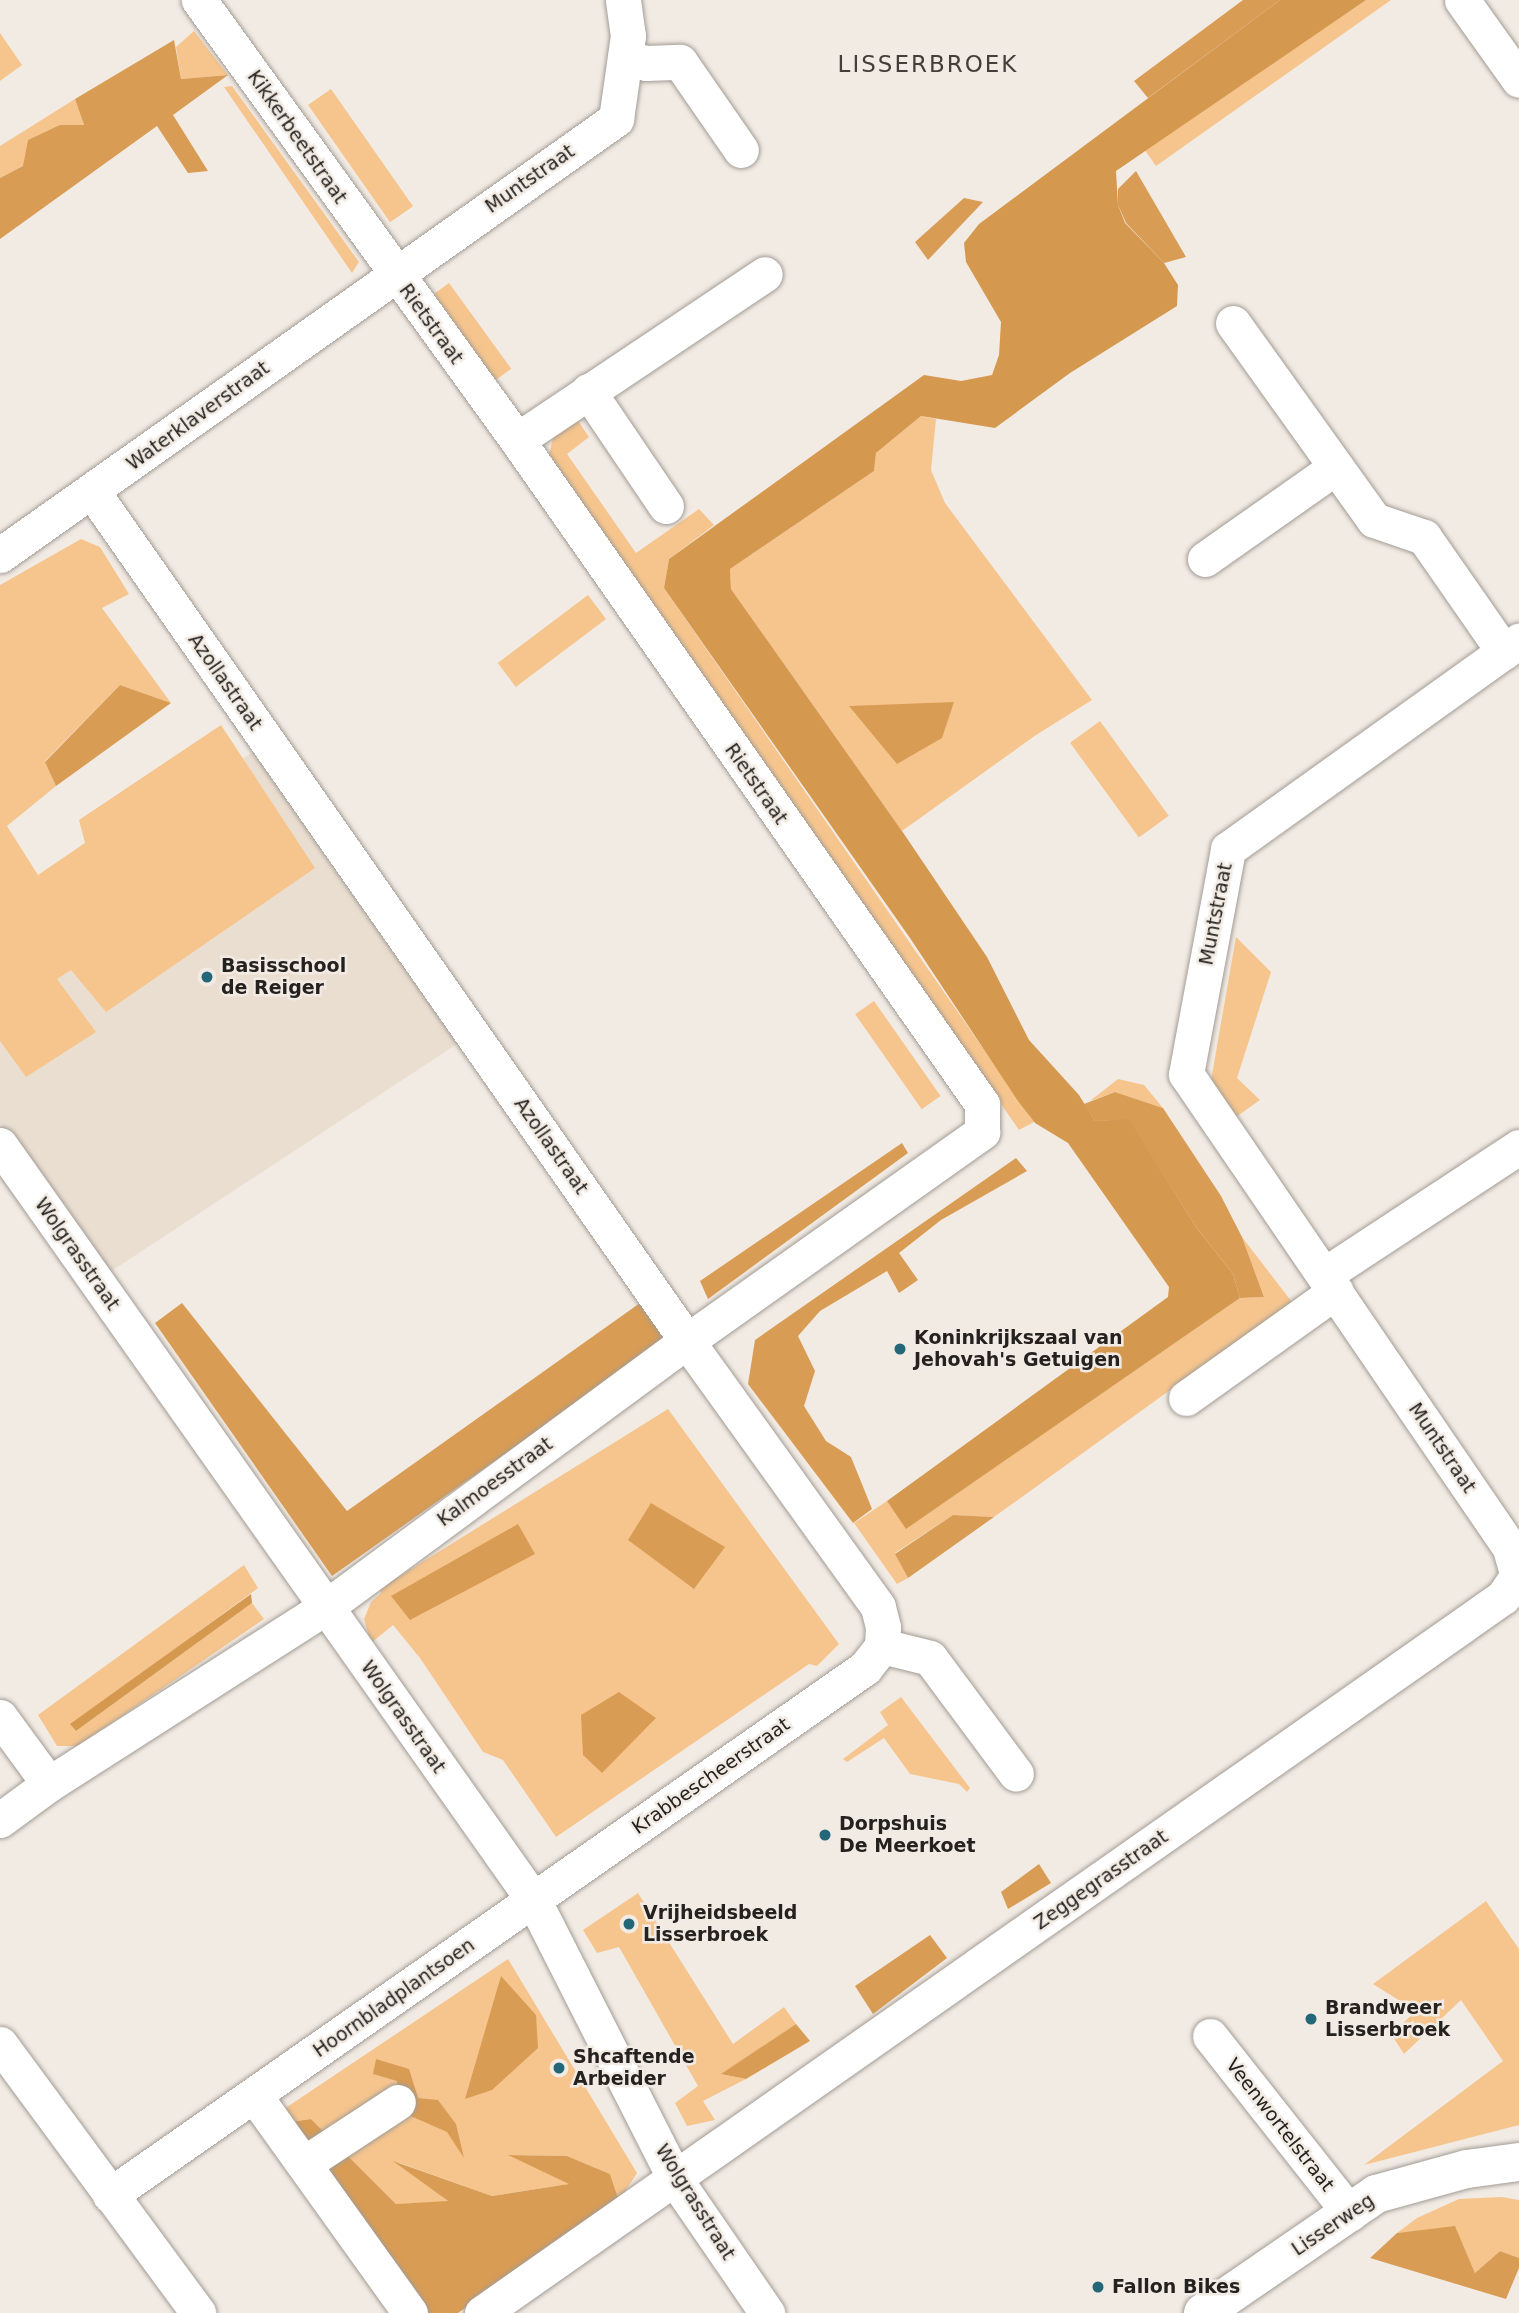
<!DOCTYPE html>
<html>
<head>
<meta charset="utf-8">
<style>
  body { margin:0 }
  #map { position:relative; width:1519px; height:2313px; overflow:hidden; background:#f2ebe4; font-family:"DejaVu Sans",sans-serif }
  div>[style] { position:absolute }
  .built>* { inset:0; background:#eaded1 }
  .green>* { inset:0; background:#f6c58e; transform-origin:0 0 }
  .forest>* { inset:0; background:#d99c54 }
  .water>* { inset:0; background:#d5984f }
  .roads { filter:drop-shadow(0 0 2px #a29c95) drop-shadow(0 0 2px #a29c95) }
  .street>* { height:35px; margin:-17.5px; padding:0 17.5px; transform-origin:17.5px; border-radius:17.5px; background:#fff }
  .secondary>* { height:38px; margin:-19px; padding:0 19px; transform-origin:19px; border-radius:19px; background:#fff }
  .dots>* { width:19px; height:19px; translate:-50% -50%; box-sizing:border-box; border:4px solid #f2ebe4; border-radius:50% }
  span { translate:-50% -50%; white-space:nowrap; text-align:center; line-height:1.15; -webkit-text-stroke:5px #f2ebe4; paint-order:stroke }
  .street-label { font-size:19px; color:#24211f }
  .poi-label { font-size:19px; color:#24211f; font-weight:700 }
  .left { translate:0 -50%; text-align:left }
  .quarter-label { font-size:23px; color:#433e39; letter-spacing:2px }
</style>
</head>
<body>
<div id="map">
  <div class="built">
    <div style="clip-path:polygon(253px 752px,460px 1042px,107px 1274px,0 1123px,0 911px)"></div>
  </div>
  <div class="green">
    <div style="clip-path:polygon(1366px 0,1391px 0,1156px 166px,1144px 149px)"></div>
    <div style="clip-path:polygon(194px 31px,228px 75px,181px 79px,176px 47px)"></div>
    <div style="clip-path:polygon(0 33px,22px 65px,0 81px)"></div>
    <div style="clip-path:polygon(232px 86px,359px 262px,352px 273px,224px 87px)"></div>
    <div style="left:331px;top:89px;width:143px;height:28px;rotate:55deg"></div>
    <div style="clip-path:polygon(75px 99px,84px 125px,60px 125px,23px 166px,0 178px,0 146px)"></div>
    <div style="left:449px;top:283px;width:106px;height:20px;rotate:54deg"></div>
    <div style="clip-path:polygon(921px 416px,936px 419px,931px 470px,945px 503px,1092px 700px,1036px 735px,902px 831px,731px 589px,730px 569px,874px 471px,876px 453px)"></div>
    <div style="clip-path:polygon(576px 418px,589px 437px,567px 454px,636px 553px,699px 509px,714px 525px,669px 559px,664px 588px,1034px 1122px,1019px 1130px,549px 455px,554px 434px)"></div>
    <div style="clip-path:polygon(81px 539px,100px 547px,129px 594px,102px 608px,171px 703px,120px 685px,45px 761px,56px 786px,7px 826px,38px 875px,85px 843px,79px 820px,221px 725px,315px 868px,106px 1012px,71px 970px,57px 979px,96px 1032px,26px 1077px,0 1041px,0 585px)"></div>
    <div style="left:588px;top:595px;width:30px;height:113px;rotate:53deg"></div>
    <div style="left:1100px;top:721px;width:117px;height:37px;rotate:54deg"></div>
    <div style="clip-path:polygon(1236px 937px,1271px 972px,1237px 1078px,1260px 1100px,1229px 1122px,1209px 1092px)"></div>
    <div style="left:874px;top:1001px;width:116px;height:23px;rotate:55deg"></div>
    <div style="clip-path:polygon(1118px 1079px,1144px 1085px,1163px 1108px,1115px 1092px,1090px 1101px)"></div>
    <div style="clip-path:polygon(1242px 1237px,1292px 1302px,994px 1517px,953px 1515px,895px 1553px,908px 1578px,897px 1584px,854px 1523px,887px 1501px,907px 1528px,1240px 1298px,1264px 1297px)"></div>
    <div style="clip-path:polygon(668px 1409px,839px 1644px,817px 1666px,809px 1664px,556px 1837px,503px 1760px,483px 1752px,420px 1658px,393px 1625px,371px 1643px,364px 1619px,371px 1602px,381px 1593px,379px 1589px)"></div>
    <div style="clip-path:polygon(244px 1565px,258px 1588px,71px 1725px,76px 1731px,252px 1603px,264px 1619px,78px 1746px,57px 1746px,38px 1715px)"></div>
    <div style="clip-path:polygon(901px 1697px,970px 1788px,967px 1792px,959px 1784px,910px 1774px,884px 1738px,847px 1762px,843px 1759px,888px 1725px,880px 1712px)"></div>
    <div style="clip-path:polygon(638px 1893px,733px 2044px,784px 2007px,796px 2024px,722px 2074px,746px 2079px,703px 2101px,715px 2120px,687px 2126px,675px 2103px,698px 2086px,619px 1947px,597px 1953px,583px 1930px)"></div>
    <div style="clip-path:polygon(1486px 1901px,1519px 1949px,1519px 2125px,1364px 2165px,1503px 2061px,1461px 2000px,1404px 2054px,1391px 2034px,1416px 2011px,1373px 1984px)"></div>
    <div style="clip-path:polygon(508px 1959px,637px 2173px,619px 2201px,610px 2174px,567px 2156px,510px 2155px,570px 2184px,492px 2196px,397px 2162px,449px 2202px,396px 2204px,311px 2119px,290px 2122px,284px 2109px)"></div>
    <div style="clip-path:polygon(1502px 2197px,1519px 2200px,1519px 2258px,1500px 2251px,1475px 2273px,1455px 2227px,1397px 2233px,1417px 2218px,1459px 2199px)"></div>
  </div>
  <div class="forest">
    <div style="clip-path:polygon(1243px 0,1280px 0,1148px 98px,1134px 81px)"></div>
    <div style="clip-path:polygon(174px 40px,181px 79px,228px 75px,173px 115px,208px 171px,188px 173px,157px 126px,0 239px,0 178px,23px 166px,28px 140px,60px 125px,84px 125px,75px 99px)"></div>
    <div style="clip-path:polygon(1136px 171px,1186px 257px,1164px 263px,1126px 223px,1118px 205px,1118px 189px)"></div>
    <div style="clip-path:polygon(964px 198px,983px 202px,928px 260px,915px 242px)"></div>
    <div style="clip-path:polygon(120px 685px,171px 703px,56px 786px,45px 762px)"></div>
    <div style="clip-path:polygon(954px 702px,942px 738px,897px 764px,849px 706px)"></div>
    <div style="clip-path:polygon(1115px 1092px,1163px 1108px,1221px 1196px,1242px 1237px,1264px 1297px,1240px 1298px,1233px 1274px,1196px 1227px,1129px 1120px,1095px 1121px,1084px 1104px)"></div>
    <div style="clip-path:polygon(902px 1143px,908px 1153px,708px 1299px,700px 1281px)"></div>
    <div style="clip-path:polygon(1016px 1158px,1027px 1171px,941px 1220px,899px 1253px,918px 1280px,899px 1293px,887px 1271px,820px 1311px,798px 1336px,815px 1371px,804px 1406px,826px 1441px,851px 1457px,872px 1509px,853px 1523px,748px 1384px,755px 1340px)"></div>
    <div style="clip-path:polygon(182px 1303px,347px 1511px,640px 1303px,666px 1340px,332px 1576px,155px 1323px)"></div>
    <div style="clip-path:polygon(651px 1503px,725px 1547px,694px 1589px,628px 1540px)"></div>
    <div style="clip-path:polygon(953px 1515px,994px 1517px,908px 1578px,895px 1554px)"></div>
    <div style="clip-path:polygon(518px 1524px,535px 1554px,410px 1620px,391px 1596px)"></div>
    <div style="clip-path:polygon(619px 1692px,656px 1718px,602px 1773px,583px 1755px,581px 1715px)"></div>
    <div style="clip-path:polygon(1039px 1864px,1051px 1883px,1008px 1909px,1001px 1892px)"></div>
    <div style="clip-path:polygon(930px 1935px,947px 1958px,873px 2014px,855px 1986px)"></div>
    <div style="clip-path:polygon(501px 1976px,536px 2015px,538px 2048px,492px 2090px,465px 2099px)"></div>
    <div style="clip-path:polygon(796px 2024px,810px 2041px,746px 2079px,721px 2074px)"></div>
    <div style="clip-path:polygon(376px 2059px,409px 2069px,418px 2098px,438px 2100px,456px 2124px,464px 2158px,447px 2132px,397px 2110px,397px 2081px,373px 2074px)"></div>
    <div style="clip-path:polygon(311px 2119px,396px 2204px,448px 2201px,393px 2161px,492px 2196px,569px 2184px,508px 2155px,567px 2156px,610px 2174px,619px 2201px,458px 2313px,427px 2313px,290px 2122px)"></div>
    <div style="clip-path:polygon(1455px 2226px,1475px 2273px,1500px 2251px,1519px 2258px,1519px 2268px,1506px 2299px,1370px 2258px,1397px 2233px)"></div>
  </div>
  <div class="water">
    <div style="clip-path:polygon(1280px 0,1366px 0,1116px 171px,1118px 205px,1125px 223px,1164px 263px,1178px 285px,1177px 306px,1070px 373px,995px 428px,921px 416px,876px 453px,874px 471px,730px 569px,731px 589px,902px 831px,987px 957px,1029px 1040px,1079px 1095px,1095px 1121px,1129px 1119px,1196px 1227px,1233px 1274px,1240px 1298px,906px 1529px,887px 1501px,1168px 1297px,1169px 1287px,1068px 1143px,1035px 1123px,1018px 1101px,910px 938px,664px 588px,669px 559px,924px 375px,961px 381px,992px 375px,999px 355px,1001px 322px,966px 262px,964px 243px,979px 224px)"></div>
    <div style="clip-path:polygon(251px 1594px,252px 1603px,76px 1731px,70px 1724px)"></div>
  </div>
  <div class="roads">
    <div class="street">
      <div style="left:1462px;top:0;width:98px;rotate:54.5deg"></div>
      <div style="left:625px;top:58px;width:22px;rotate:13deg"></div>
      <div style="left:646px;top:63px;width:34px;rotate:-2deg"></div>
      <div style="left:680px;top:62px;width:107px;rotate:55.3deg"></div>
      <div style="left:1233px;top:323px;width:242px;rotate:54.4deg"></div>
      <div style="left:1374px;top:520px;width:53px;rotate:18.8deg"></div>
      <div style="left:1424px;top:537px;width:140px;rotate:55.2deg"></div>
      <div style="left:588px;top:391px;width:139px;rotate:55.9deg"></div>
      <div style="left:517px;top:440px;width:298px;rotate:-33.8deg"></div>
      <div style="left:92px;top:491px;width:1038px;rotate:55.01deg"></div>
      <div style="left:687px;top:1341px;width:327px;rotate:54.3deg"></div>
      <div style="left:878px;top:1607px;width:21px;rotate:76deg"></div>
      <div style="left:883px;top:1627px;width:19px;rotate:93deg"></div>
      <div style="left:882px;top:1646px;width:49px;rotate:14deg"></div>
      <div style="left:930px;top:1658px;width:144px;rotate:53.4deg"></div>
      <div style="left:0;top:555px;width:755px;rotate:-35.29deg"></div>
      <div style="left:616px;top:119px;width:84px;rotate:-81.8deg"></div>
      <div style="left:628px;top:36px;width:36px;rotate:-98deg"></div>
      <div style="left:1205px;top:559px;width:160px;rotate:-35.1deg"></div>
      <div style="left:0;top:1145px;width:926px;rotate:54.76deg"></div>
      <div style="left:534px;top:1901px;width:312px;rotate:63.1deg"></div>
      <div style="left:675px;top:2179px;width:163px;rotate:55.5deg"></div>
      <div style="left:1324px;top:1275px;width:233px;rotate:-33.3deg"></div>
      <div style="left:1186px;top:1398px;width:184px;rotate:-35.5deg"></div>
      <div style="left:1517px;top:1573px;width:26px;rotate:-106deg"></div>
      <div style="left:1510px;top:1548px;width:574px;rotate:-124.35deg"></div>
      <div style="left:1186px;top:1074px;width:229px;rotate:-79.4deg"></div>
      <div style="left:1228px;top:849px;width:358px;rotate:-35.6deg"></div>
      <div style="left:0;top:1717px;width:83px;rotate:53.8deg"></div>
      <div style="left:0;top:1820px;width:61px;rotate:-36.3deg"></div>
      <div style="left:49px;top:1784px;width:329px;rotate:-32.6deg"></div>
      <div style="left:326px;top:1607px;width:448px;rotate:-36.4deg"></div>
      <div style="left:687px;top:1341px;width:362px;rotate:-35.3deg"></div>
      <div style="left:982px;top:1132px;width:28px;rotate:-90deg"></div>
      <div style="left:982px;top:1104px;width:811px;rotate:-125deg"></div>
      <div style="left:517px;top:440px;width:543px;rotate:-125.86deg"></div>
      <div style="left:1210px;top:2036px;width:226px;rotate:51.7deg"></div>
      <div style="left:0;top:2044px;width:334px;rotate:53.6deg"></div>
      <div style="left:254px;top:2095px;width:268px;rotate:54.4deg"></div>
      <div style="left:305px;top:2163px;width:111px;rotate:-33.3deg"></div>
      <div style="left:110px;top:2195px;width:921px;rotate:-34.92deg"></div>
      <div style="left:865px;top:1668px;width:28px;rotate:-52deg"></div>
      <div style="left:482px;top:2313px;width:1247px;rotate:-35.04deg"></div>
      <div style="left:1503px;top:1597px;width:29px;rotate:-56deg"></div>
    </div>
    <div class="secondary">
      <div style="left:1203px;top:2313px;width:210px;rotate:-34.5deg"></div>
      <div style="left:1376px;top:2194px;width:94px;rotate:-15.4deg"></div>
      <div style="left:1467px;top:2169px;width:52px;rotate:-7.7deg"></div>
    </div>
  </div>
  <div class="dots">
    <div style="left:207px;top:977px;background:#246779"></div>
    <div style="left:900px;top:1349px;background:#246779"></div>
    <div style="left:825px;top:1835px;background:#246779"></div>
    <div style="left:629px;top:1924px;background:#246779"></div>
    <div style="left:1311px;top:2019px;background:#246779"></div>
    <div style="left:559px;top:2068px;background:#246779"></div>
    <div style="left:1098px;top:2287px;background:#246779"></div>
  </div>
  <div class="street-label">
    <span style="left:297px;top:137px;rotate:55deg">Kikkerbeetstraat</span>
    <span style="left:530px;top:179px;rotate:-35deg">Muntstraat</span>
    <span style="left:431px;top:324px;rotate:54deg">Rietstraat</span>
    <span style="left:198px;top:416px;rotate:-36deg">Waterklaverstraat</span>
    <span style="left:225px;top:682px;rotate:55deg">Azollastraat</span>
    <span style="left:756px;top:784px;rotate:55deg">Rietstraat</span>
    <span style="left:1216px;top:914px;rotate:-79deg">Muntstraat</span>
    <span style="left:551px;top:1146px;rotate:55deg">Azollastraat</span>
    <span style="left:77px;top:1254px;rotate:55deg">Wolgrasstraat</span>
    <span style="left:1442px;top:1448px;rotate:56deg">Muntstraat</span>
    <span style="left:495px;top:1482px;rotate:-36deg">Kalmoesstraat</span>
    <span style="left:403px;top:1717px;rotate:55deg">Wolgrasstraat</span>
    <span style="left:711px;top:1776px;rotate:-35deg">Krabbescheerstraat</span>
    <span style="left:1101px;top:1880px;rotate:-35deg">Zeggegrasstraat</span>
    <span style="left:394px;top:1998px;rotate:-35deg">Hoornbladplantsoen</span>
    <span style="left:1280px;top:2125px;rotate:52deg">Veenwortelstraat</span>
    <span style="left:695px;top:2202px;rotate:58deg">Wolgrasstraat</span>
    <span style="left:1333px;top:2225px;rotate:-34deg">Lisserweg</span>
  </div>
  <div class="poi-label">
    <span class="left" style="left:221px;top:977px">Basisschool<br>de Reiger</span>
    <span class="left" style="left:914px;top:1349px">Koninkrijkszaal van<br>Jehovah's Getuigen</span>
    <span class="left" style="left:839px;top:1835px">Dorpshuis<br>De Meerkoet</span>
    <span class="left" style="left:643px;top:1924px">Vrijheidsbeeld<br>Lisserbroek</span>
    <span class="left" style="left:1325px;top:2019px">Brandweer<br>Lisserbroek</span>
    <span class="left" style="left:573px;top:2068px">Shcaftende<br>Arbeider</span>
    <span class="left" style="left:1112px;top:2287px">Fallon Bikes</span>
  </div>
  <div class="quarter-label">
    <span style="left:928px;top:64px">LISSERBROEK</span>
  </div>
</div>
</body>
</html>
